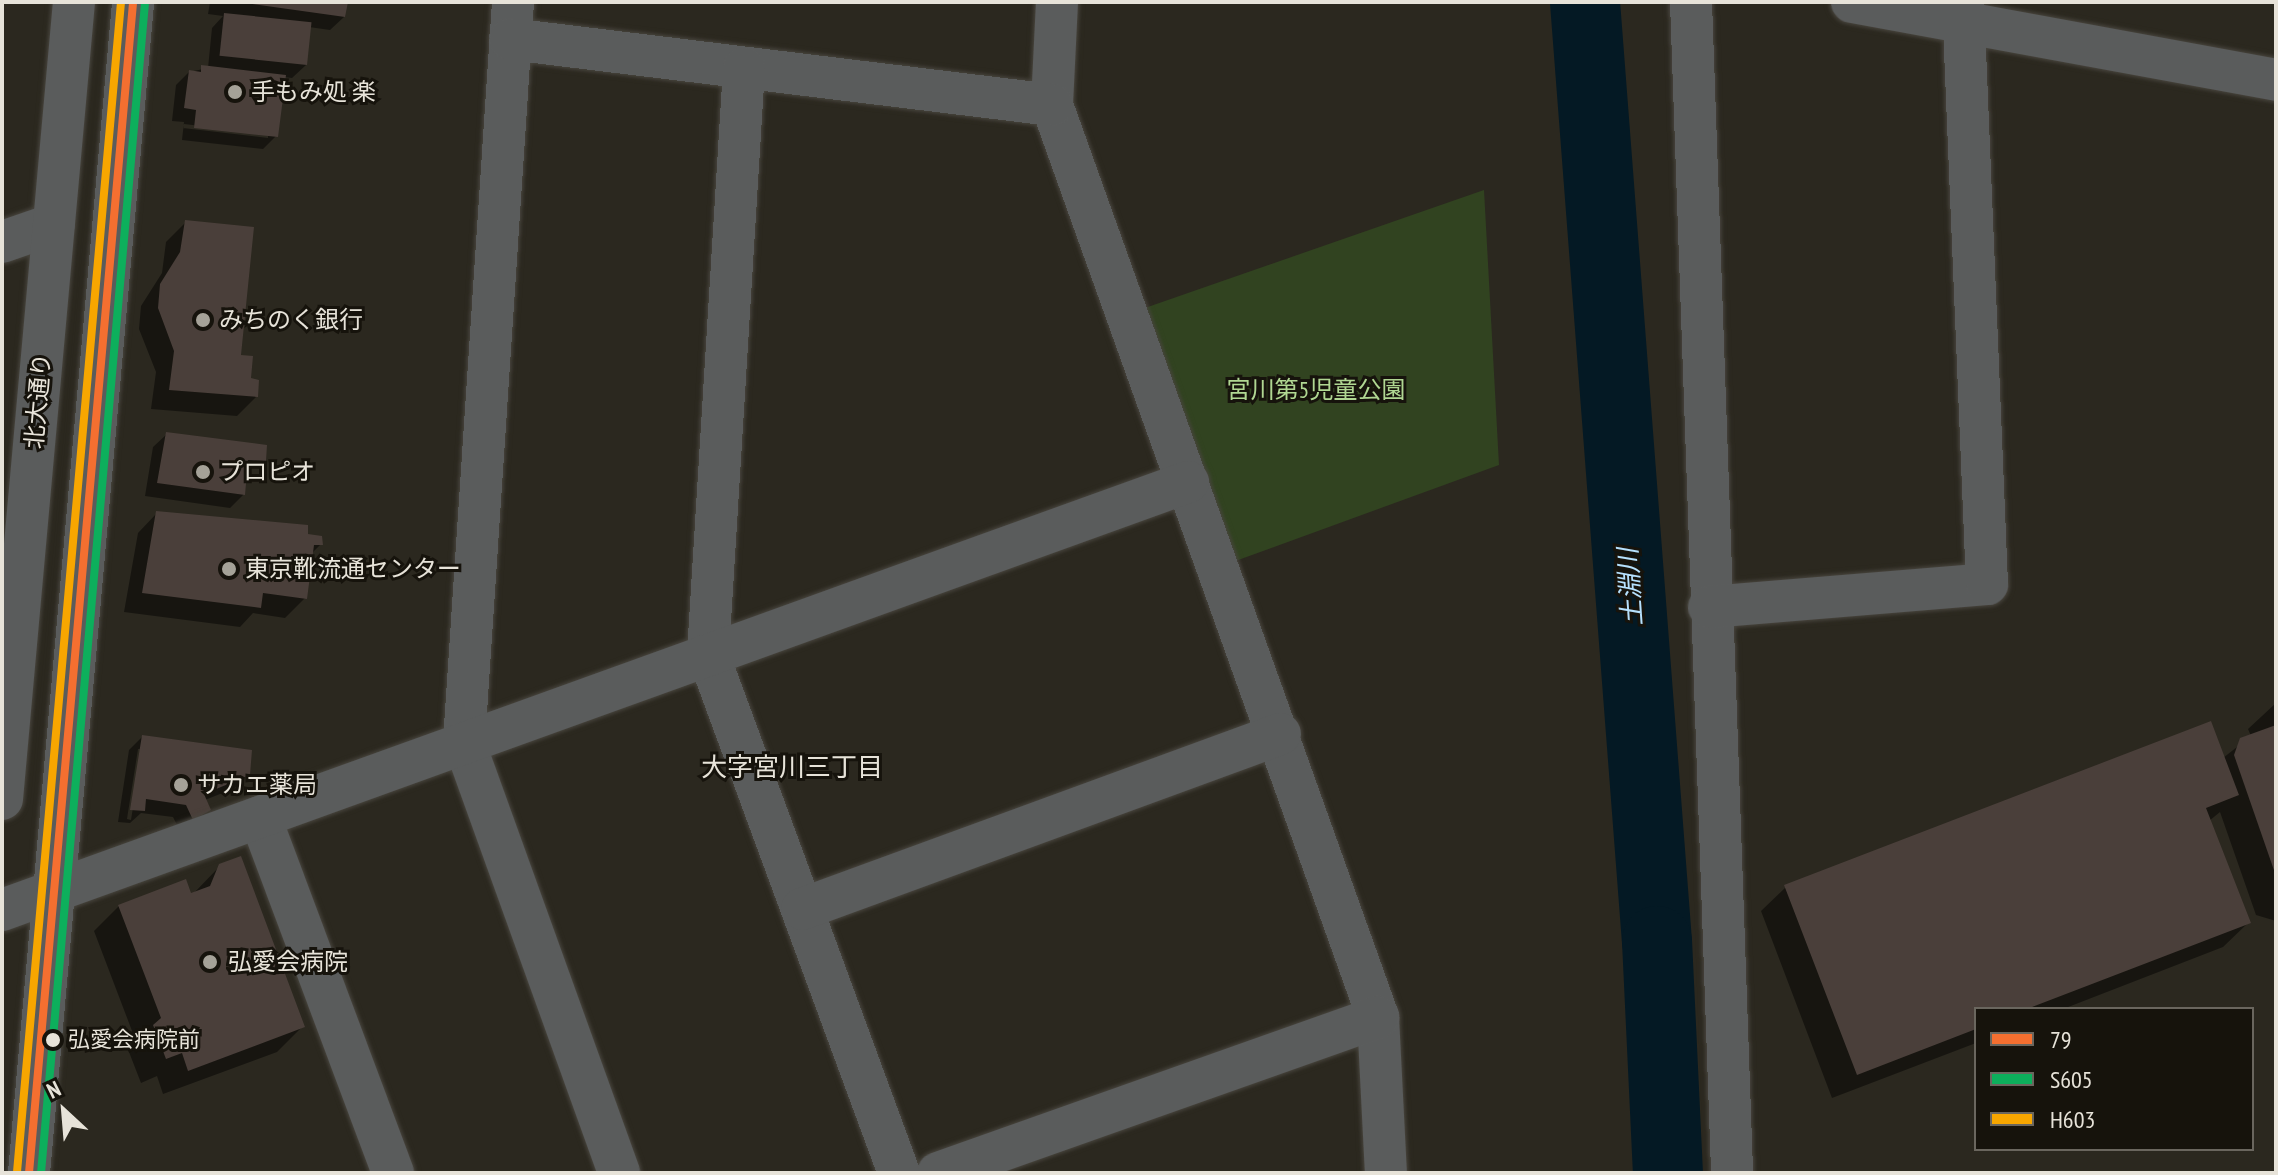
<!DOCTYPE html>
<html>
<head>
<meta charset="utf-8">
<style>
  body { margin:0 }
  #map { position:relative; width:2278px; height:1175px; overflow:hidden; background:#2b281f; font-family:"PT Sans Narrow","Noto Sans JP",sans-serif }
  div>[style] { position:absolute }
  .green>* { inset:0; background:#314320 }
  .shadow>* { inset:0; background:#0007 }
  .river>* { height:70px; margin:-35px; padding:0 35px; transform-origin:35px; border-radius:35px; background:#041924 }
  .building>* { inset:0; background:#4a3f3a; transform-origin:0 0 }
  .roads { filter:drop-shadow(0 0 2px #48453e) drop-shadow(0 0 2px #48453e) }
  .minor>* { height:42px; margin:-21px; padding:0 21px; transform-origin:21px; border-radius:21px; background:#5a5c5c }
  .bus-1>* { height:8px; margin:-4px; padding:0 4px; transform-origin:4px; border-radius:4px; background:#f46f30 }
  .bus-2>* { height:8px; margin:-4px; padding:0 4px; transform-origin:4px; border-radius:4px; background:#0daf5c }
  .bus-3>* { height:8px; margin:-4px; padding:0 4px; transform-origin:4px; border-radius:4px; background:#f7a600 }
  .dots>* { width:22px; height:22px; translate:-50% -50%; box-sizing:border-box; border:4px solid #16130c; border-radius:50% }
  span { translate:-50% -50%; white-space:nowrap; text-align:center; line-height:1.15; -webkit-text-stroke:6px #16130c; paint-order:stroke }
  .bus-label { font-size:22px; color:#e7e3d9 }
  .left { translate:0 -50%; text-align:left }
  .poi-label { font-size:24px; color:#e7e3d9 }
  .park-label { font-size:24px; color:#b0d792 }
  .street-label { font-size:24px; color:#e7e3d9 }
  .water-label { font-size:26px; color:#b6e1fe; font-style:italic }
  .neighbourhood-label { font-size:26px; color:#e7e3d9 }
  .frame { position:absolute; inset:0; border:4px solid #e7e3d9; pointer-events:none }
  .legend { position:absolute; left:1974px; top:1007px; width:280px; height:144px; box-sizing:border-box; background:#16130c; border:2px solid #6a665e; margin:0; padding:10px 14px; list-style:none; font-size:24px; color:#e7e3d9 }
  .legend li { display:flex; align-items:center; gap:16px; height:40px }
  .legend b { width:40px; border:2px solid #6a665e }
  .north { position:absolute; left:24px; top:1071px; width:80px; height:80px; -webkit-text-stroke:6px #16130c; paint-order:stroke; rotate:334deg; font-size:22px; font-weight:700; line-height:32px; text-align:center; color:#e7e3d9 }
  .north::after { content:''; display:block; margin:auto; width:28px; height:36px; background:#e7e3d9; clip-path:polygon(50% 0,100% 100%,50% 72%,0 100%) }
</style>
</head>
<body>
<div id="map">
  <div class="green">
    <div style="clip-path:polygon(1484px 190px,1499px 465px,1230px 563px,1142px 309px)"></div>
  </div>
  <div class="shadow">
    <div style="clip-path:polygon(evenodd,210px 2px,343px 2px,344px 17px,330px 30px,309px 27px,306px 65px,292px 78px,284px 77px,276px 136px,263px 149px,182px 140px,184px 122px,172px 121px,176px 85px,189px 72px,208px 68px,212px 28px,223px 16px,208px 14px,210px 2px,184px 124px,268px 134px,268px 138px,183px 128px,184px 124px)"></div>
    <div style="clip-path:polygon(186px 222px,256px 397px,237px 416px,151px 409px,156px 372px,139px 329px,141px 306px,162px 273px,166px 242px)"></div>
    <div style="clip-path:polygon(167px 434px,264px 460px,245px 473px,243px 495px,230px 508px,145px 496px,153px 447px)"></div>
    <div style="clip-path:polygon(157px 513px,306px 535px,321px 544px,311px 554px,305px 598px,285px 618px,253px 613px,240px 627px,124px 612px,138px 533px)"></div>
    <div style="clip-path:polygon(2276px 703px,2276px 921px,2256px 915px,2220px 812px,2209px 821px,2248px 923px,2223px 947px,2063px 1009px,1976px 1009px,1976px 1043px,1832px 1098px,1761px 911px,1786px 887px,2223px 758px,2251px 736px,2248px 729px)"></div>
    <div style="clip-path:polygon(evenodd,142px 737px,248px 774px,235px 788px,205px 800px,209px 809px,180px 831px,173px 817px,141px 813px,130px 823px,118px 822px,129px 750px,142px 737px,138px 749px,142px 749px,131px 820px,127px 819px,138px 749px)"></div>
    <div style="clip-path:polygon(220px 866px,302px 1027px,277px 1052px,163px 1094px,157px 1076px,141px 1083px,129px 1052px,137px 1044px,94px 931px,119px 906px,193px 894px)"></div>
  </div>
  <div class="river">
    <div style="left:1585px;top:2px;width:942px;rotate:85.62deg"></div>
    <div style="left:1657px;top:941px;width:232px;rotate:87.3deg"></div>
  </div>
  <div class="building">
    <div style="clip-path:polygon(238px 2px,348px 2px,345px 17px)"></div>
    <div style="left:224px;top:13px;width:88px;height:43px;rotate:6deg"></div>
    <div style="clip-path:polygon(201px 65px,286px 75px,278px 137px,194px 128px,196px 110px,184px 108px,189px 70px,201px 72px)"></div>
    <div style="clip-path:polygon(185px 220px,254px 227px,241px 355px,253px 356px,251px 378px,259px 380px,258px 397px,169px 390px,174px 351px,158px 308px,160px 284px,180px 252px)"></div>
    <div style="clip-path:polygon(166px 432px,267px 445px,266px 461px,248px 460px,245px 495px,157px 483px)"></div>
    <div style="clip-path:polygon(156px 511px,308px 525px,308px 534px,322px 536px,323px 545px,314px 545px,307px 599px,263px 593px,261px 608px,142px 593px)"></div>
    <div style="clip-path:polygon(2211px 721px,2239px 795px,2206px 808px,2251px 923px,2027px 1009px,1976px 1009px,1976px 1029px,1857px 1075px,1784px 885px)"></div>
    <div style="clip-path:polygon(2276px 725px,2276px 876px,2234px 755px,2240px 738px)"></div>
    <div style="clip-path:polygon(142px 735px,252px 750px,250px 775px,204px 794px,211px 810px,193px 820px,186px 805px,146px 799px,145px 811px,130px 810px)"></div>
    <div style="clip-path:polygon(241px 856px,305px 1027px,188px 1071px,182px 1053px,166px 1059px,153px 1025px,161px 1018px,118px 905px,186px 879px,191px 893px,210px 886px,219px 864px)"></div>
  </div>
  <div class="roads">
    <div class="minor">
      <div style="left:513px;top:2px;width:742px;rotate:93.79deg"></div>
      <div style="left:464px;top:742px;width:458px;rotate:70.2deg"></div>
      <div style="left:1057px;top:2px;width:103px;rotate:92.8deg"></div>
      <div style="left:1052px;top:105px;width:969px;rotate:70.33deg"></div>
      <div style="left:1378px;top:1017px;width:156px;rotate:87.1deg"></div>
      <div style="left:1691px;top:2px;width:1172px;rotate:87.99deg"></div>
      <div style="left:1852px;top:2px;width:431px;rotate:10.4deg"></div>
      <div style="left:510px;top:39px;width:546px;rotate:6.94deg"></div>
      <div style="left:744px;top:68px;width:587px;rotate:93.52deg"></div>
      <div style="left:708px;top:654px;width:553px;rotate:69.8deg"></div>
      <div style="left:2px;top:242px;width:55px;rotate:-19.1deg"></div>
      <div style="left:1709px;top:607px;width:279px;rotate:-4.7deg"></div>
      <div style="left:1987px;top:584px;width:582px;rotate:-92.36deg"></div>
      <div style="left:2px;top:799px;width:800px;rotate:-84.84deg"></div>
      <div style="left:260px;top:817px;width:380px;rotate:69.5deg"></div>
      <div style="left:802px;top:909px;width:509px;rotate:-20.11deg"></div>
      <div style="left:2px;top:910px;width:1261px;rotate:-19.84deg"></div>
      <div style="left:29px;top:1173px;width:1176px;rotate:-84.92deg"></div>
      <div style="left:938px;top:1173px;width:467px;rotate:-19.5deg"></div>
    </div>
  </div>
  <div class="bus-1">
    <div style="left:29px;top:1173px;width:1176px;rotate:-84.92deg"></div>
  </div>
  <div class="bus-2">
    <div style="left:41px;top:1173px;width:1175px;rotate:-84.92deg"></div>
  </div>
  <div class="bus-3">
    <div style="left:17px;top:1172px;width:1175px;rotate:-84.92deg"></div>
  </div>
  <div class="dots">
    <div style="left:235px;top:92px;background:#a5a298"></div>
    <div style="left:203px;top:320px;background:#a5a298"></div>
    <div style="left:203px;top:472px;background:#a5a298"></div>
    <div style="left:229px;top:569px;background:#a5a298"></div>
    <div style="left:181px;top:785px;background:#a5a298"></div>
    <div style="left:210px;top:962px;background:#a5a298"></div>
    <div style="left:53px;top:1040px;background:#e7e3d9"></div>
  </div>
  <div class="bus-label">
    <span class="left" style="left:68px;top:1040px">弘愛会病院前</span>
  </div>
  <div class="poi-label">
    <span class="left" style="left:251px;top:92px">手もみ処 楽</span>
    <span class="left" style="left:219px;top:320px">みちのく銀行</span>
    <span class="left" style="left:219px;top:472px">プロピオ</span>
    <span class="left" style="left:245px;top:569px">東京靴流通センター</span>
    <span class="left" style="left:197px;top:785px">サカエ薬局</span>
    <span class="left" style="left:228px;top:962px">弘愛会病院</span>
  </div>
  <div class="park-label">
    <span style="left:1316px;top:390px">宮川第5児童公園</span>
  </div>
  <div class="street-label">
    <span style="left:38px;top:401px;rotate:-85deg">北大通り</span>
  </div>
  <div class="water-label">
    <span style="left:1630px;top:587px;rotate:-94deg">土淵川</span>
  </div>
  <div class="neighbourhood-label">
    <span style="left:792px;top:767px">大字宮川三丁目</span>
  </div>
  <div class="frame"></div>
  <ul class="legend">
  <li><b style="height:10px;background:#f46f30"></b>79</li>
  <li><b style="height:10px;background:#0daf5c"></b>S605</li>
  <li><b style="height:10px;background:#f7a600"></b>H603</li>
  </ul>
  <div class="north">N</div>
</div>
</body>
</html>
